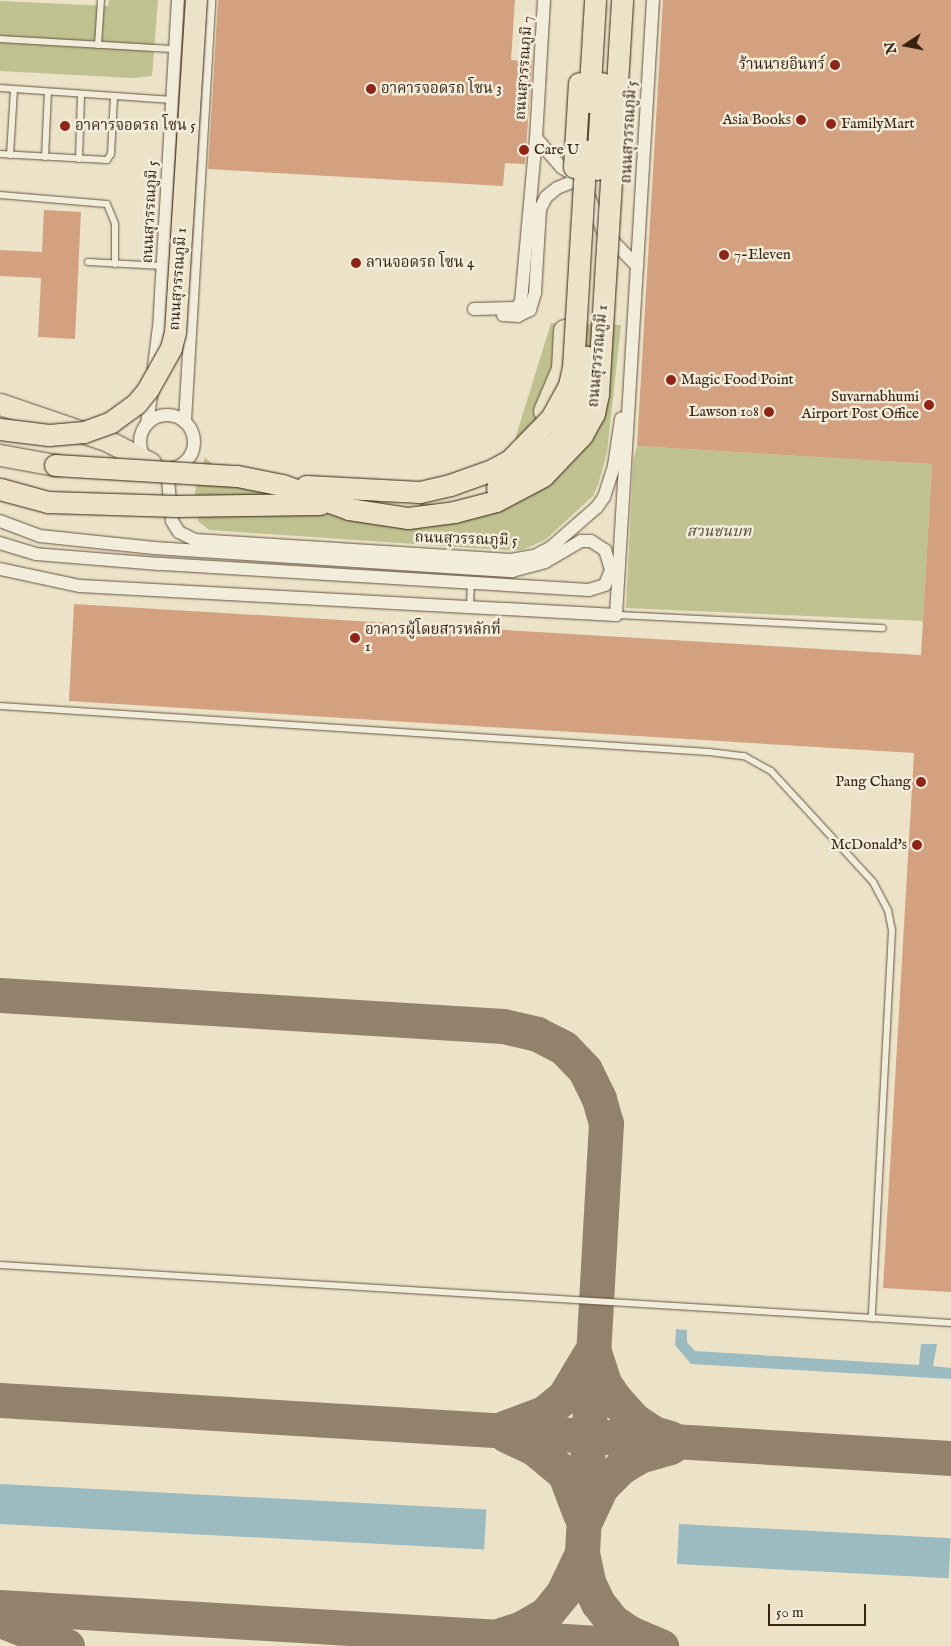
<!DOCTYPE html>
<html>
<head>
<meta charset="utf-8">
<style>
  body { margin:0 }
  #map { position:relative; width:951px; height:1646px; overflow:hidden; background:#ebe2c8; font-family:"IM FELL English","Noto Serif Thai",serif }
  div>[style] { position:absolute }
  .green>* { inset:0; background:#bfc190 }
  .water>* { inset:0; background:#9cbbc0; transform-origin:0 0 }
  .taxiway>* { height:35px; margin:-17.5px; padding:0 17.5px; transform-origin:17.5px; border-radius:17.5px; background:#92826c }
  .building>* { inset:0; background:#d3a180 }
  .roads { filter:drop-shadow(0 0 1px #65523e) drop-shadow(0 0 1px #65523e) }
  .service>* { height:6px; margin:-3px; padding:0 3px; transform-origin:3px; border-radius:3px; background:#f2ecdb }
  .minor>* { height:12px; margin:-6px; padding:0 6px; transform-origin:6px; border-radius:6px; background:#f2ecdb }
  .minor>.ring { margin:-6px; padding:0; box-sizing:content-box; background:none; border:12px solid #f2ecdb; border-radius:50% }
  .trunk>* { height:21px; margin:-10.5px; padding:0 10.5px; transform-origin:10.5px; border-radius:10.5px; background:#ebe2c8 }
  .bridges { filter:drop-shadow(0 0 1px #382210) drop-shadow(0 0 1px #382210) }
  .trunk-bridge>* { height:21px; margin:-10.5px; padding:0 10.5px; transform-origin:10.5px; border-radius:10.5px; background:#ebe2c8 }
  .dots>* { width:14px; height:14px; translate:-50% -50%; box-sizing:border-box; border:2px solid #f2ecdb; border-radius:50% }
  span { translate:-50% -50%; white-space:nowrap; text-align:center; line-height:1.15; -webkit-text-stroke:5px #f2ecdb; paint-order:stroke }
  .poi-label { font-size:15px; color:#382210 }
  .right { translate:-100% -50%; text-align:right }
  .left { translate:0 -50%; text-align:left }
  .street-label { font-size:15px; color:#382210 }
  .park-label { font-size:15px; color:#5a4a30; font-style:italic }
  .north { position:absolute; left:881px; top:20px; width:50px; height:50px; -webkit-text-stroke:4px #f2ecdb; paint-order:stroke; rotate:259deg; font-size:14px; font-weight:700; line-height:20px; text-align:center; color:#382210 }
  .north::after { content:''; display:block; margin:auto; width:18px; height:22px; background:#382210; clip-path:polygon(50% 0,100% 100%,50% 72%,0 100%) }
  .scale { position:absolute; left:768px; top:1604px; width:98px; height:22px; box-sizing:border-box; border:2px solid #382210; border-top:0; padding-left:6px; font-size:15px; line-height:18px; white-space:nowrap; color:#382210; -webkit-text-stroke:4px #f2ecdb; paint-order:stroke }
</style>
</head>
<body>
<div id="map">
  <div class="green">
    <div style="clip-path:polygon(109px 0,158px 0,152px 76px,132px 78px,0 71px,0 1px,108px 6px)"></div>
    <div style="clip-path:polygon(551px 323px,621px 325px,607px 452px,598px 485px,593px 496px,545px 540px,522px 550px,502px 550px,209px 530px,198px 521px,195px 492px,205px 457px,232px 484px,493px 510px)"></div>
    <div style="clip-path:polygon(637px 446px,932px 464px,923px 621px,626px 608px,633px 462px)"></div>
  </div>
  <div class="water">
    <div style="clip-path:polygon(676px 1329px,687px 1330px,687px 1342px,695px 1351px,919px 1365px,921px 1344px,937px 1344px,933px 1366px,951px 1368px,951px 1379px,691px 1364px,675px 1345px)"></div>
    <div style="left:0;top:1484px;width:487px;height:40px;rotate:3deg"></div>
    <div style="left:679px;top:1524px;width:272px;height:40px;rotate:3deg"></div>
  </div>
  <div class="taxiway">
    <div style="left:0;top:995px;width:504px;rotate:3.53deg"></div>
    <div style="left:503px;top:1026px;width:35px;rotate:13deg"></div>
    <div style="left:537px;top:1034px;width:30px;rotate:27deg"></div>
    <div style="left:564px;top:1048px;width:30px;rotate:46deg"></div>
    <div style="left:585px;top:1070px;width:32px;rotate:64deg"></div>
    <div style="left:599px;top:1099px;width:25px;rotate:74deg"></div>
    <div style="left:606px;top:1123px;width:431px;rotate:93.2deg"></div>
    <div style="left:582px;top:1553px;width:30px;rotate:78deg"></div>
    <div style="left:588px;top:1582px;width:23px;rotate:65deg"></div>
    <div style="left:598px;top:1603px;width:23px;rotate:52deg"></div>
    <div style="left:612px;top:1621px;width:22px;rotate:34deg"></div>
    <div style="left:630px;top:1633px;width:34px;rotate:23deg"></div>
    <div style="left:595px;top:1355px;width:29px;rotate:72deg"></div>
    <div style="left:604px;top:1383px;width:18px;rotate:56deg"></div>
    <div style="left:614px;top:1398px;width:30px;rotate:48deg"></div>
    <div style="left:634px;top:1420px;width:23px;rotate:34deg"></div>
    <div style="left:653px;top:1433px;width:18px;rotate:16deg"></div>
    <div style="left:0;top:1400px;width:953px;rotate:3.49deg"></div>
    <div style="left:504px;top:1428px;width:43px;rotate:-20.6deg"></div>
    <div style="left:544px;top:1413px;width:26px;rotate:-39deg"></div>
    <div style="left:564px;top:1397px;width:49px;rotate:-59.2deg"></div>
    <div style="left:506px;top:1435px;width:31px;rotate:25deg"></div>
    <div style="left:534px;top:1448px;width:40px;rotate:40deg"></div>
    <div style="left:565px;top:1474px;width:43px;rotate:69.4deg"></div>
    <div style="left:586px;top:1519px;width:35px;rotate:-65deg"></div>
    <div style="left:601px;top:1487px;width:28px;rotate:-45deg"></div>
    <div style="left:621px;top:1467px;width:21px;rotate:-31deg"></div>
    <div style="left:639px;top:1456px;width:33px;rotate:-16deg"></div>
    <div style="left:0;top:1607px;width:649px;rotate:3.44deg"></div>
    <div style="left:0;top:1620px;width:72px;rotate:21.2deg"></div>
    <div style="left:501px;top:1635px;width:22px;rotate:-18deg"></div>
    <div style="left:522px;top:1628px;width:28px;rotate:-30deg"></div>
    <div style="left:546px;top:1614px;width:27px;rotate:-51deg"></div>
    <div style="left:563px;top:1593px;width:44px;rotate:-64.6deg"></div>
  </div>
  <div class="building">
    <div style="clip-path:polygon(218px 0,515px 0,511px 60px,532px 61px,525px 164px,505px 163px,503px 186px,208px 169px)"></div>
    <div style="clip-path:polygon(663px 0,951px 0,951px 1292px,883px 1288px,914px 753px,69px 701px,74px 604px,921px 655px,932px 464px,637px 446px)"></div>
    <div style="clip-path:polygon(44px 210px,81px 212px,75px 339px,38px 337px,41px 278px,0 276px,0 250px,42px 252px)"></div>
  </div>
  <div class="roads">
    <div class="service">
      <div style="left:0;top:39px;width:176px;rotate:3.3deg"></div>
      <div style="left:98px;top:45px;width:45px;rotate:-86.2deg"></div>
      <div style="left:0;top:88px;width:173px;rotate:4deg"></div>
      <div style="left:0;top:154px;width:107px;rotate:3.2deg"></div>
      <div style="left:107px;top:160px;width:7px;rotate:-56deg"></div>
      <div style="left:111px;top:154px;width:58px;rotate:-87deg"></div>
      <div style="left:10px;top:155px;width:66px;rotate:-86.5deg"></div>
      <div style="left:45px;top:157px;width:65px;rotate:-87.4deg"></div>
      <div style="left:79px;top:159px;width:65px;rotate:-88.2deg"></div>
      <div style="left:0;top:195px;width:107px;rotate:4.8deg"></div>
      <div style="left:107px;top:204px;width:22px;rotate:68deg"></div>
      <div style="left:115px;top:224px;width:40px;rotate:90deg"></div>
      <div style="left:88px;top:262px;width:75px;rotate:3.1deg"></div>
      <div style="left:470px;top:607px;width:24px;rotate:-88deg"></div>
      <div style="left:616px;top:615px;width:267px;rotate:2.8deg"></div>
      <div style="left:0;top:706px;width:710px;rotate:3.71deg"></div>
      <div style="left:709px;top:752px;width:35px;rotate:7deg"></div>
      <div style="left:744px;top:756px;width:31px;rotate:29deg"></div>
      <div style="left:771px;top:771px;width:151px;rotate:47.4deg"></div>
      <div style="left:873px;top:882px;width:32px;rotate:62deg"></div>
      <div style="left:888px;top:910px;width:20px;rotate:79deg"></div>
      <div style="left:892px;top:930px;width:389px;rotate:93deg"></div>
      <div style="left:872px;top:1318px;width:79px;rotate:3.6deg"></div>
      <div style="left:0;top:1265px;width:874px;rotate:3.48deg"></div>
    </div>
    <div class="minor">
      <div style="left:544px;top:0;width:138px;rotate:93.3deg"></div>
      <div style="left:536px;top:138px;width:38px;rotate:49deg"></div>
      <div style="left:561px;top:167px;width:25px;rotate:32deg"></div>
      <div style="left:582px;top:180px;width:55px;rotate:67.6deg"></div>
      <div style="left:603px;top:231px;width:49px;rotate:45.8deg"></div>
      <div style="left:474px;top:309px;width:42px;rotate:-1.4deg"></div>
      <div style="left:516px;top:308px;width:8px;rotate:-50deg"></div>
      <div style="left:521px;top:302px;width:165px;rotate:-84.8deg"></div>
      <div style="left:503px;top:315px;width:15px;rotate:4deg"></div>
      <div style="left:518px;top:316px;width:13px;rotate:-27deg"></div>
      <div style="left:530px;top:310px;width:18px;rotate:-74deg"></div>
      <div style="left:535px;top:293px;width:84px;rotate:-86.6deg"></div>
      <div style="left:540px;top:209px;width:13px;rotate:-63deg"></div>
      <div style="left:546px;top:197px;width:14px;rotate:-39deg"></div>
      <div style="left:557px;top:188px;width:24px;rotate:-22deg"></div>
      <div style="left:154px;top:367px;width:38px;rotate:-83deg"></div>
      <div style="left:159px;top:329px;width:330px;rotate:-86.7deg"></div>
      <div class="ring" style="left:140px;top:415px;width:42px;height:42px"></div>
      <div style="left:185px;top:421px;width:422px;rotate:-86.7deg"></div>
      <div style="left:147px;top:424px;width:37px;rotate:-82deg"></div>
      <div style="left:167px;top:470px;width:51px;rotate:84.4deg"></div>
      <div style="left:172px;top:521px;width:13px;rotate:58deg"></div>
      <div style="left:179px;top:532px;width:18px;rotate:27deg"></div>
      <div style="left:195px;top:540px;width:317px;rotate:3.6deg"></div>
      <div style="left:511px;top:560px;width:23px;rotate:-10deg"></div>
      <div style="left:534px;top:556px;width:18px;rotate:-27deg"></div>
      <div style="left:550px;top:548px;width:62px;rotate:-41.1deg"></div>
      <div style="left:597px;top:507px;width:12px;rotate:-55deg"></div>
      <div style="left:604px;top:497px;width:33px;rotate:-72deg"></div>
      <div style="left:614px;top:466px;width:48px;rotate:-81.5deg"></div>
      <div style="left:0;top:521px;width:43px;rotate:20.6deg"></div>
      <div style="left:40px;top:536px;width:115px;rotate:6deg"></div>
      <div style="left:154px;top:548px;width:359px;rotate:3.7deg"></div>
      <div style="left:512px;top:571px;width:34px;rotate:-15deg"></div>
      <div style="left:545px;top:562px;width:42px;rotate:-30.3deg"></div>
      <div style="left:581px;top:541px;width:10px"></div>
      <div style="left:591px;top:541px;width:17px;rotate:33deg"></div>
      <div style="left:605px;top:550px;width:21px;rotate:73deg"></div>
      <div style="left:611px;top:570px;width:16px;rotate:112deg"></div>
      <div style="left:605px;top:585px;width:17px;rotate:163deg"></div>
      <div style="left:589px;top:590px;width:431px;rotate:-176.5deg"></div>
      <div style="left:159px;top:564px;width:123px;rotate:-175.4deg"></div>
      <div style="left:36px;top:554px;width:38px;rotate:-163deg"></div>
      <div style="left:0;top:569px;width:82px;rotate:12deg"></div>
      <div style="left:80px;top:586px;width:537px;rotate:3.1deg"></div>
      <div style="left:616px;top:615px;width:616px;rotate:-86.56deg"></div>
    </div>
    <div class="trunk">
      <div style="left:602px;top:83px;width:83px;rotate:-86.6deg"></div>
      <div style="left:0;top:404px;width:112px;rotate:18.8deg"></div>
      <div style="left:106px;top:440px;width:50px;rotate:27.6deg"></div>
      <div style="left:544px;top:411px;width:46px;rotate:-66.8deg"></div>
      <div style="left:562px;top:369px;width:39px;rotate:-87deg"></div>
      <div style="left:0;top:455px;width:56px;rotate:10.3deg"></div>
      <div style="left:352px;top:504px;width:60px;rotate:-5.7deg"></div>
    </div>
  </div>
  <div class="bridges">
    <div class="trunk-bridge">
      <div style="left:589px;top:102px;width:102px;rotate:-86.6deg"></div>
      <div style="left:574px;top:167px;width:84px;rotate:-86.6deg"></div>
      <div style="left:597px;top:169px;width:86px;rotate:-86.7deg"></div>
      <div style="left:0;top:429px;width:49px;rotate:7deg"></div>
      <div style="left:49px;top:435px;width:35px;rotate:-5deg"></div>
      <div style="left:84px;top:432px;width:29px;rotate:-20deg"></div>
      <div style="left:111px;top:422px;width:31px;rotate:-36deg"></div>
      <div style="left:136px;top:404px;width:19px;rotate:-51deg"></div>
      <div style="left:148px;top:389px;width:47px;rotate:-60.7deg"></div>
      <div style="left:171px;top:348px;width:16px;rotate:-76deg"></div>
      <div style="left:175px;top:332px;width:333px;rotate:-86.4deg"></div>
      <div style="left:55px;top:465px;width:182px;rotate:3.5deg"></div>
      <div style="left:237px;top:476px;width:46px;rotate:11.3deg"></div>
      <div style="left:282px;top:485px;width:71px;rotate:19.7deg"></div>
      <div style="left:349px;top:509px;width:60px;rotate:8.7deg"></div>
      <div style="left:408px;top:518px;width:46px;rotate:-7.4deg"></div>
      <div style="left:454px;top:512px;width:43px;rotate:-14.7deg"></div>
      <div style="left:496px;top:501px;width:53px;rotate:-28deg"></div>
      <div style="left:543px;top:476px;width:57px;rotate:-46.4deg"></div>
      <div style="left:582px;top:435px;width:25px;rotate:-61deg"></div>
      <div style="left:594px;top:413px;width:19px;rotate:-78deg"></div>
      <div style="left:598px;top:394px;width:395px;rotate:-86.5deg"></div>
      <div style="left:306px;top:486px;width:114px;rotate:3deg"></div>
      <div style="left:420px;top:492px;width:31px;rotate:-13deg"></div>
      <div style="left:450px;top:485px;width:45px;rotate:-19.7deg"></div>
      <div style="left:492px;top:470px;width:21px;rotate:-29deg"></div>
      <div style="left:510px;top:460px;width:59px;rotate:-45.7deg"></div>
      <div style="left:551px;top:418px;width:38px;rotate:-61deg"></div>
      <div style="left:569px;top:385px;width:17px;rotate:-77deg"></div>
      <div style="left:573px;top:368px;width:218px;rotate:-86.6deg"></div>
      <div style="left:497px;top:488px;width:45px;rotate:-34deg"></div>
      <div style="left:534px;top:463px;width:35px;rotate:-43deg"></div>
      <div style="left:560px;top:439px;width:38px;rotate:-62deg"></div>
      <div style="left:578px;top:405px;width:49px;rotate:-80.5deg"></div>
      <div style="left:0;top:489px;width:50px;rotate:15.2deg"></div>
      <div style="left:48px;top:502px;width:128px;rotate:1.8deg"></div>
      <div style="left:176px;top:506px;width:144px;rotate:-0.8deg"></div>
    </div>
  </div>
  <div class="dots">
    <div style="left:835px;top:65px;background:#8f2418"></div>
    <div style="left:371px;top:89px;background:#8f2418"></div>
    <div style="left:801px;top:120px;background:#8f2418"></div>
    <div style="left:831px;top:124px;background:#8f2418"></div>
    <div style="left:65px;top:126px;background:#8f2418"></div>
    <div style="left:524px;top:150px;background:#8f2418"></div>
    <div style="left:724px;top:255px;background:#8f2418"></div>
    <div style="left:356px;top:263px;background:#8f2418"></div>
    <div style="left:671px;top:380px;background:#8f2418"></div>
    <div style="left:929px;top:405px;background:#8f2418"></div>
    <div style="left:769px;top:412px;background:#8f2418"></div>
    <div style="left:355px;top:638px;background:#8f2418"></div>
    <div style="left:921px;top:782px;background:#8f2418"></div>
    <div style="left:917px;top:845px;background:#8f2418"></div>
  </div>
  <div class="poi-label">
    <span class="right" style="left:825px;top:65px">ร้านนายอินทร์</span>
    <span class="left" style="left:381px;top:89px">อาคารจอดรถ โซน 3</span>
    <span class="right" style="left:791px;top:120px">Asia Books</span>
    <span class="left" style="left:841px;top:124px">FamilyMart</span>
    <span class="left" style="left:75px;top:126px">อาคารจอดรถ โซน 5</span>
    <span class="left" style="left:534px;top:150px">Care U</span>
    <span class="left" style="left:734px;top:255px">7-Eleven</span>
    <span class="left" style="left:366px;top:263px">ลานจอดรถ โซน 4</span>
    <span class="left" style="left:681px;top:380px">Magic Food Point</span>
    <span class="right" style="left:919px;top:405px">Suvarnabhumi<br>Airport Post Office</span>
    <span class="right" style="left:759px;top:412px">Lawson 108</span>
    <span class="left" style="left:365px;top:638px">อาคารผู้โดยสารหลักที่<br>1</span>
    <span class="right" style="left:911px;top:782px">Pang Chang</span>
    <span class="right" style="left:907px;top:845px">McDonald's</span>
  </div>
  <div class="street-label">
    <span style="left:524px;top:68px;rotate:-86deg">ถนนสุวรรณภูมิ 7</span>
    <span style="left:629px;top:132px;rotate:-87deg">ถนนสุวรรณภูมิ 5</span>
    <span style="left:150px;top:212px;rotate:-87deg">ถนนสุวรรณภูมิ 5</span>
    <span style="left:178px;top:279px;rotate:-86deg">ถนนสุวรรณภูมิ 1</span>
    <span style="left:598px;top:356px;rotate:-85deg">ถนนสุวรรณภูมิ 1</span>
    <span style="left:466px;top:539px;rotate:2deg">ถนนสุวรรณภูมิ 5</span>
  </div>
  <div class="park-label">
    <span style="left:719px;top:532px">สวนชนบท</span>
  </div>
  <div class="north">N</div>
  <div class="scale">50 m</div>
</div>
</body>
</html>
